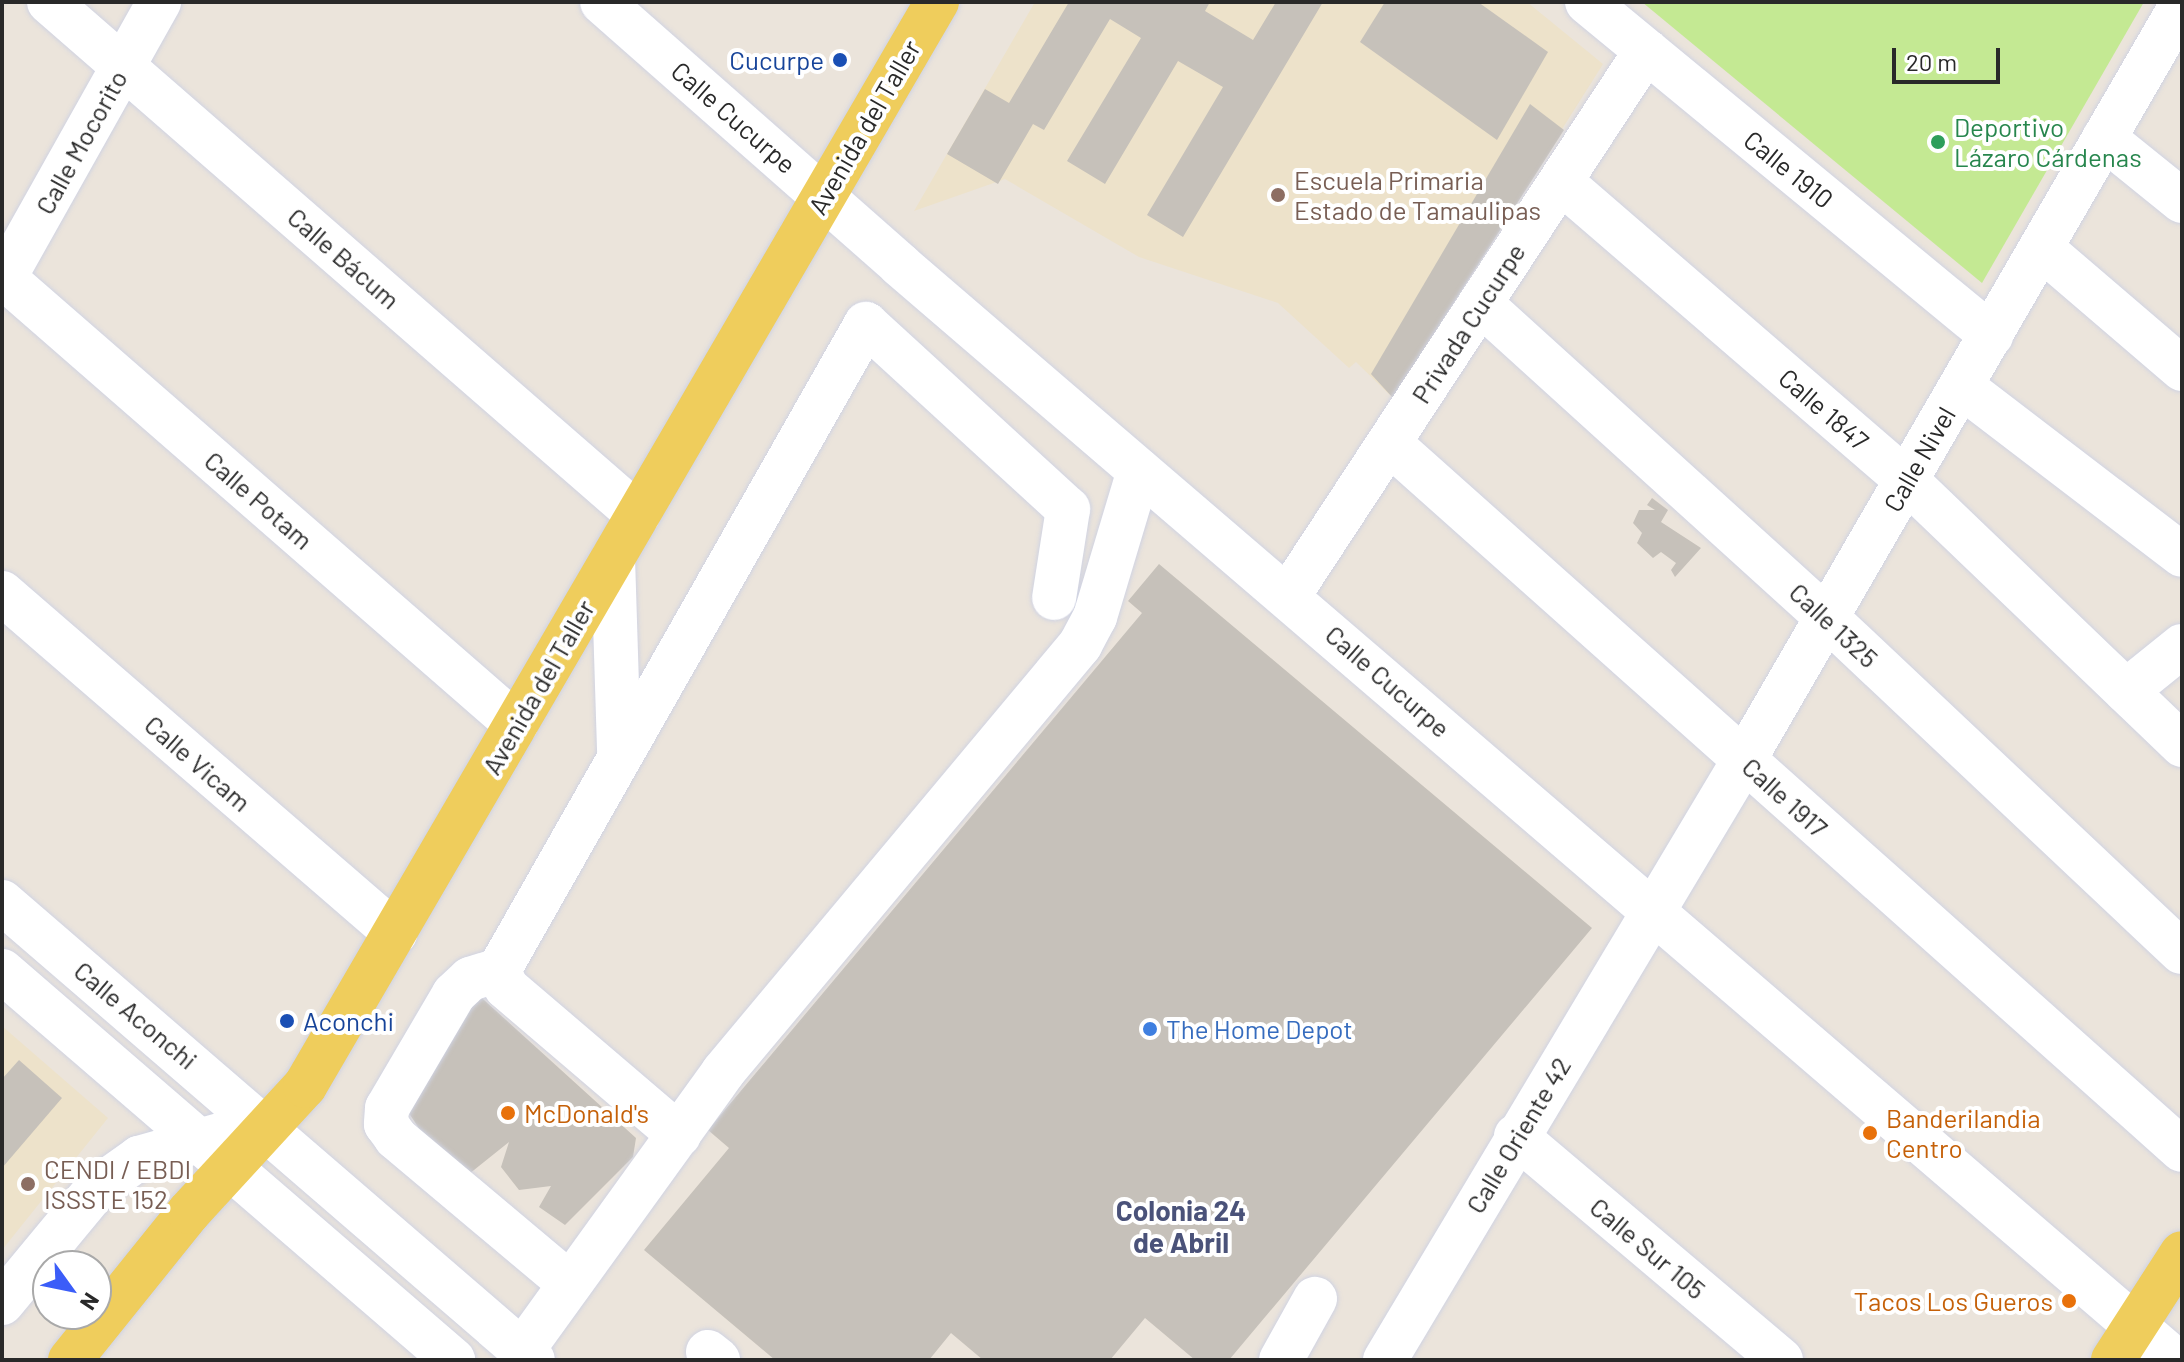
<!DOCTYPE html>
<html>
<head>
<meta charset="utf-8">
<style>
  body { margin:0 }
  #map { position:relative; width:2184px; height:1362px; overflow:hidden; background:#ebe4db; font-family:Barlow,sans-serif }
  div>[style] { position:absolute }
  .education>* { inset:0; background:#ede2ca }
  .pitch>* { inset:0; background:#c4e993 }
  .building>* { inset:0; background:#c6c1ba }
  .roads { filter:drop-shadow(0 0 2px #d0d3e2) drop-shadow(0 0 2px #d0d3e2) }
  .minor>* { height:44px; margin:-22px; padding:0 22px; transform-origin:22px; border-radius:22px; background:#fff }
  .major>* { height:44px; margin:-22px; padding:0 22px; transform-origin:22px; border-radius:22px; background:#efcd5c }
  .dots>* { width:22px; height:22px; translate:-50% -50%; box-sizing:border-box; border:4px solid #fff; border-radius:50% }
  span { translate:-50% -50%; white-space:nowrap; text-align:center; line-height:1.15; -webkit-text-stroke:8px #fff; paint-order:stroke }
  .transit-label { font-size:26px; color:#164399 }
  .right { translate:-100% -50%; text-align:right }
  .left { translate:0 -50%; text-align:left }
  .street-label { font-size:26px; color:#292929 }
  .leisure-label { font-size:26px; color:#27864d }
  .education-label { font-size:26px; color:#785e54 }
  .shop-label { font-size:26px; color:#366cbe }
  .food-label { font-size:26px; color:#c56008 }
  .neighbourhood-label { font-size:28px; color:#4a5279; font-weight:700 }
  .frame { position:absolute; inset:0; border:4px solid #292929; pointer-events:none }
  .north { position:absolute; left:32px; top:1250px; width:80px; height:80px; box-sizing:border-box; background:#fff; border:2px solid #a9a9a9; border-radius:50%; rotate:123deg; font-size:22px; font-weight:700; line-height:32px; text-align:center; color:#292929 }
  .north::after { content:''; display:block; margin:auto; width:28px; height:36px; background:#3b5df8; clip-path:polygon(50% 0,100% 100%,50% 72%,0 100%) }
  .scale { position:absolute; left:1892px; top:48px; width:108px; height:36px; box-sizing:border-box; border:4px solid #292929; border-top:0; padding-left:10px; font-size:24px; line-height:28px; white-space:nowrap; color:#292929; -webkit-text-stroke:6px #fff; paint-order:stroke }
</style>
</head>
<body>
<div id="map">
  <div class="education">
    <div style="clip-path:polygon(1035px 2px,1527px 2px,1603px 64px,1393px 398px,1356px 362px,1349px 368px,1278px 303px,1139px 257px,1005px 179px,914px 211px)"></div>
    <div style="clip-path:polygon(2px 1026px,108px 1118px,2px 1250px)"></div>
  </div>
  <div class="pitch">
    <div style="clip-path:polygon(1642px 2px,2144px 2px,1982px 283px)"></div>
  </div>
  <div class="building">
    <div style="clip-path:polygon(1069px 2px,1210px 2px,1205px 11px,1253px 40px,1276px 2px,1323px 2px,1183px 237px,1147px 215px,1223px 87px,1178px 61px,1105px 184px,1067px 161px,1141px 38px,1110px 19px,1044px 130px,1033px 124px,998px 184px,947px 154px,985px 89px,1009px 103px)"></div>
    <div style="clip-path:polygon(1385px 2px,1478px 2px,1548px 52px,1497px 140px,1360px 42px)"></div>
    <div style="clip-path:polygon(1530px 104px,1564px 130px,1393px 398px,1371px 374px)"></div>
    <div style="clip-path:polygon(1652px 498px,1668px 510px,1661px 522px,1701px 548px,1675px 577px,1671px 570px,1676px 563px,1661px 552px,1653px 558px,1637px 543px,1642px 533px,1633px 523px,1639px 510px,1655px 510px,1647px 505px)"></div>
    <div style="clip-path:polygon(1159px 564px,1592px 928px,1229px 1360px,1195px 1360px,1145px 1318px,1110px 1360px,983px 1360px,951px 1333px,929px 1360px,775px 1360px,644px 1250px,729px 1148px,708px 1130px,1142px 613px,1128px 601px)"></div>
    <div style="clip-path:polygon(472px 989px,636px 1138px,633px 1157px,565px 1225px,539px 1207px,551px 1186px,519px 1190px,501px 1167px,509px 1142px,469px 1174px,429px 1162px,418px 1127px,399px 1098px)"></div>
    <div style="clip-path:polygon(19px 1060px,62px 1098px,2px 1168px,2px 1079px)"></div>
  </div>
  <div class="roads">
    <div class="minor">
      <div style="left:49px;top:2px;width:781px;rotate:41.05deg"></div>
      <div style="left:602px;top:2px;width:397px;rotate:41.4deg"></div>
      <div style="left:900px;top:265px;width:1681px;rotate:40.66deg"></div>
      <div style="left:1587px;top:2px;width:524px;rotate:39.5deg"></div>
      <div style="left:2104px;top:138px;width:100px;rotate:38.9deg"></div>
      <div style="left:1561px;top:182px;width:456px;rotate:40.8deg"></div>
      <div style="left:1906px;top:480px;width:383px;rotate:43.8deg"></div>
      <div style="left:2041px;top:248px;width:186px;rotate:40.6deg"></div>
      <div style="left:2px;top:276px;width:682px;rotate:41.08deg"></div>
      <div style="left:2px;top:282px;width:321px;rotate:-60.7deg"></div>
      <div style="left:1481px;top:304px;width:467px;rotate:42.2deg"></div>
      <div style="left:1827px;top:618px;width:487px;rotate:43.3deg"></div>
      <div style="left:1961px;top:386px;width:278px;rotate:37.4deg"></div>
      <div style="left:1389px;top:443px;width:1062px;rotate:41.72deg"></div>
      <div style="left:613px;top:558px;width:193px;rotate:88.2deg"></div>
      <div style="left:2px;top:593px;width:520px;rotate:40.86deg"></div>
      <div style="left:1289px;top:595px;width:651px;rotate:-56.73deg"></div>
      <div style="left:2126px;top:691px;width:72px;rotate:-38.8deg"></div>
      <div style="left:2px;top:902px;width:701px;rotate:40.78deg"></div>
      <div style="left:499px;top:970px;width:30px;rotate:163deg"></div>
      <div style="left:470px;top:979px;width:22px;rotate:137deg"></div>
      <div style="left:454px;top:994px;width:132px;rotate:120.4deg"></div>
      <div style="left:387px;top:1108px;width:16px;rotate:94deg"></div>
      <div style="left:386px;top:1124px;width:17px;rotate:54deg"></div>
      <div style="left:396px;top:1138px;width:227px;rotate:40deg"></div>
      <div style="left:2px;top:971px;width:596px;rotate:40.78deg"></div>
      <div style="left:679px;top:1135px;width:228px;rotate:-139.5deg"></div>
      <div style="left:506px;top:987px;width:18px;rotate:-112deg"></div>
      <div style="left:499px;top:970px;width:743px;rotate:-60.4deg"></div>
      <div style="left:866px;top:324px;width:274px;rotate:42.5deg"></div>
      <div style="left:1068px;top:509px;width:90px;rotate:98.9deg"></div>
      <div style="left:1516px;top:1136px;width:347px;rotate:40.2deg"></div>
      <div style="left:2px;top:1303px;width:149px;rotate:-50.4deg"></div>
      <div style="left:97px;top:1188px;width:52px;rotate:-35.5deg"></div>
      <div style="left:139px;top:1158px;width:87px;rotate:-15.9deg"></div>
      <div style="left:522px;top:1351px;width:344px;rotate:-54.2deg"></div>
      <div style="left:723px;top:1072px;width:557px;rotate:-50.1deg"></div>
      <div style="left:1080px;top:645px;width:32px;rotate:-62deg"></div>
      <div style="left:1095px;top:617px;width:153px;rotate:-73.3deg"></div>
      <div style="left:708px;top:1352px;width:13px;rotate:39deg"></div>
      <div style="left:1281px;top:1360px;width:70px;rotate:-60.9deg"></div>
      <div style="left:1385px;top:1360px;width:699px;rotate:-59.11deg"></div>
      <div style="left:1744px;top:760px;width:874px;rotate:-59.91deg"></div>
    </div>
    <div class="major">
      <div style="left:70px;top:1360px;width:190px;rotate:-51.2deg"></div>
      <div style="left:189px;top:1212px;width:171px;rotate:-47.4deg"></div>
      <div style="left:305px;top:1086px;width:1255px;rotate:-59.76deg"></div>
      <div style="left:2113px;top:1360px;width:127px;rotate:-57.2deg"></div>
    </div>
  </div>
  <div class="dots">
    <div style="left:840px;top:60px;background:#1a4fb4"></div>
    <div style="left:1938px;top:142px;background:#2e9e5b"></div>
    <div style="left:1278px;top:195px;background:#8d6e63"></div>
    <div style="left:287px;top:1021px;background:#1a4fb4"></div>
    <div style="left:1150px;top:1029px;background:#3f7fe0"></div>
    <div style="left:508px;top:1113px;background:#e8710a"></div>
    <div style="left:1870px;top:1133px;background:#e8710a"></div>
    <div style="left:28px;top:1184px;background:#8d6e63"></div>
    <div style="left:2069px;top:1301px;background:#e8710a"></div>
  </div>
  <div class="transit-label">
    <span class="right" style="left:824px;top:60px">Cucurpe</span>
    <span class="left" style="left:303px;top:1021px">Aconchi</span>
  </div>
  <div class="street-label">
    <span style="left:734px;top:117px;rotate:41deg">Calle Cucurpe</span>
    <span style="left:864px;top:127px;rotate:-60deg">Avenida del Taller</span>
    <span style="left:81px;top:142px;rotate:-61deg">Calle Mocorito</span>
    <span style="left:1789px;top:169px;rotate:39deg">Calle 1910</span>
    <span style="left:344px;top:258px;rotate:41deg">Calle Bácum</span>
    <span style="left:1468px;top:323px;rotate:-57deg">Privada Cucurpe</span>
    <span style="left:1824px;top:409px;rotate:41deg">Calle 1847</span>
    <span style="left:1919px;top:459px;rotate:-60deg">Calle Nivel</span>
    <span style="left:259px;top:500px;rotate:41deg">Calle Potam</span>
    <span style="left:1834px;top:625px;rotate:43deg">Calle 1325</span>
    <span style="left:1388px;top:681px;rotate:41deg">Calle Cucurpe</span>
    <span style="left:538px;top:687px;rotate:-60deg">Avenida del Taller</span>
    <span style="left:198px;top:763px;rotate:41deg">Calle Vicam</span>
    <span style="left:1785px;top:797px;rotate:42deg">Calle 1917</span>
    <span style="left:136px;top:1015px;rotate:40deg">Calle Aconchi</span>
    <span style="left:1518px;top:1135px;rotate:-59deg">Calle Oriente 42</span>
    <span style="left:1648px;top:1248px;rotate:40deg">Calle Sur 105</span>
  </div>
  <div class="leisure-label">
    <span class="left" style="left:1954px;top:142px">Deportivo<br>Lázaro Cárdenas</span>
  </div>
  <div class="education-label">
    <span class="left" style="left:1294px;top:195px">Escuela Primaria<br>Estado de Tamaulipas</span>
    <span class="left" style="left:44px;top:1184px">CENDI / EBDI<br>ISSSTE 152</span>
  </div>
  <div class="shop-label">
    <span class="left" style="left:1166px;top:1029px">The Home Depot</span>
  </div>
  <div class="food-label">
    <span class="left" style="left:524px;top:1113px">McDonald's</span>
    <span class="left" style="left:1886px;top:1133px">Banderilandia<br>Centro</span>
    <span class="right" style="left:2053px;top:1301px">Tacos Los Gueros</span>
  </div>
  <div class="neighbourhood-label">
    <span style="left:1181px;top:1226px">Colonia 24<br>de Abril</span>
  </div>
  <div class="frame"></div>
  <div class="north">N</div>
  <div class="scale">20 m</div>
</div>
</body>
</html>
